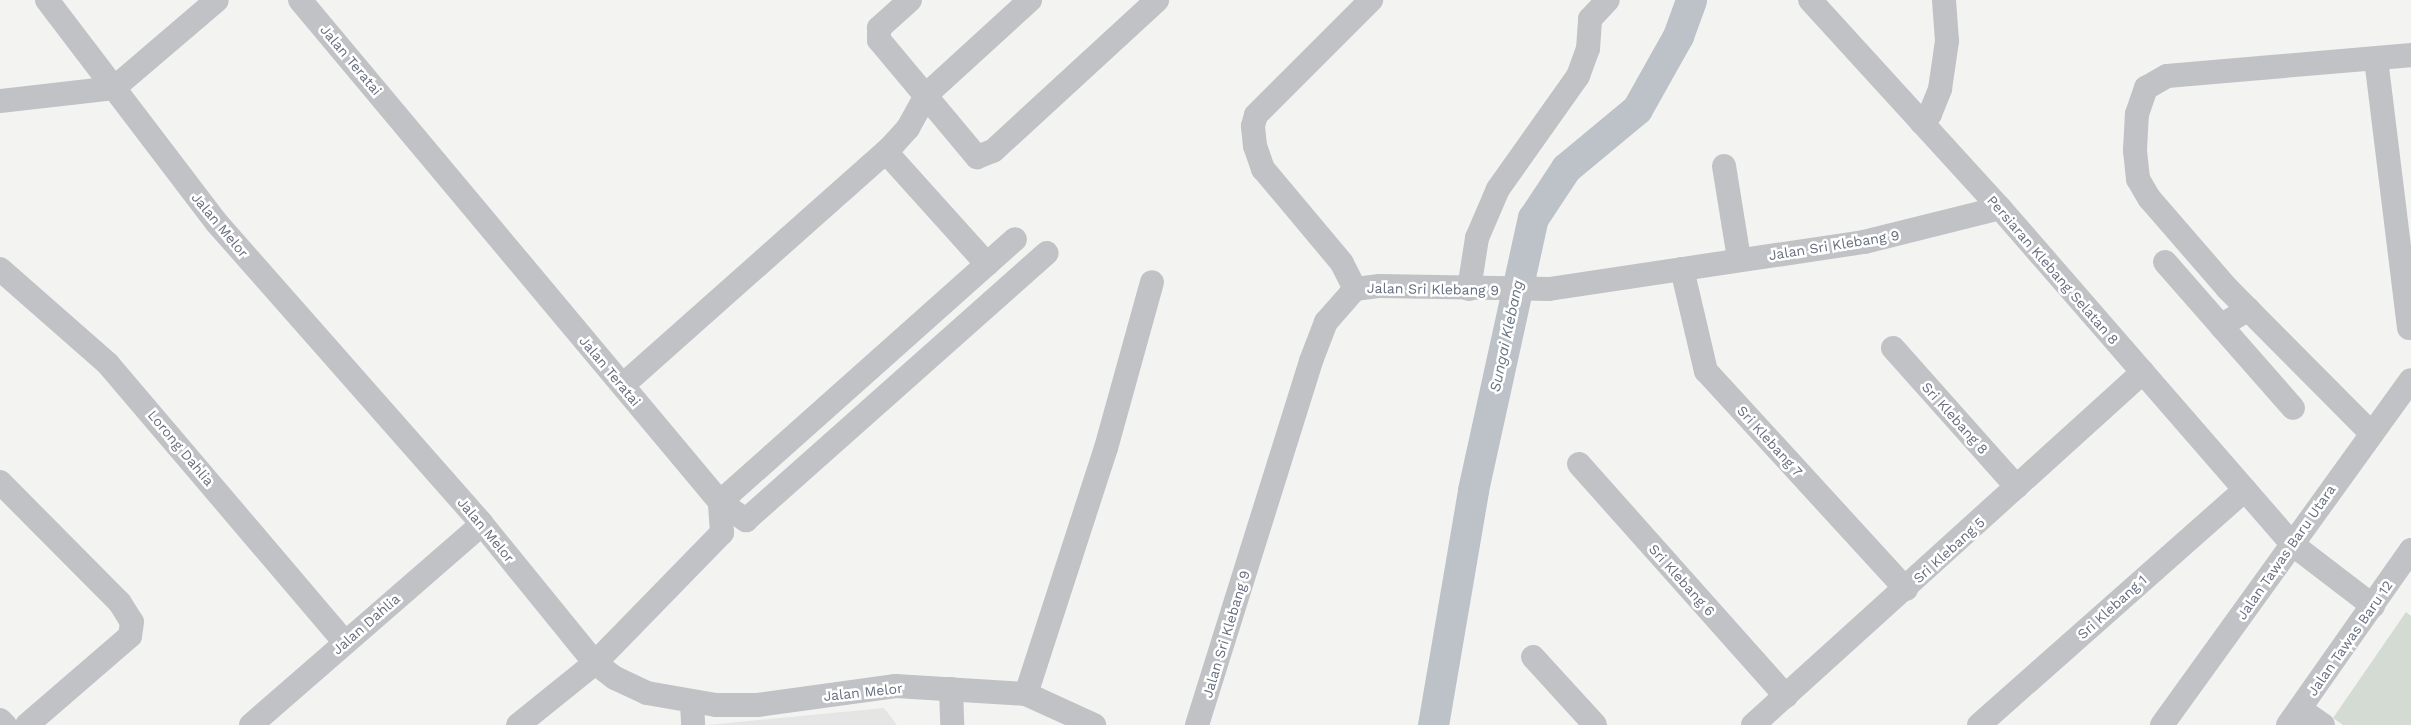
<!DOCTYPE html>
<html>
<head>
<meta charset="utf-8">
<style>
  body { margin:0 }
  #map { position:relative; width:2411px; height:725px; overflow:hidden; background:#f3f4f1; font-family:"Work Sans",sans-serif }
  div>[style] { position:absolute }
  .built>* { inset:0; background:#e4e5e4 }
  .green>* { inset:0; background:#d4dbd2 }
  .river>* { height:31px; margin:-15.5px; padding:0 15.5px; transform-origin:15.5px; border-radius:15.5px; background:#bcc2c8 }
  .minor>* { height:24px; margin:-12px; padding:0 12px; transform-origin:12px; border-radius:12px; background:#c0c2c6 }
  span { translate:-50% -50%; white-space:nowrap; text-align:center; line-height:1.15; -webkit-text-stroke:5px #fff; paint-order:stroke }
  .street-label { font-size:14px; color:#666e7f }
  .water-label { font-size:15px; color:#677583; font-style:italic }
</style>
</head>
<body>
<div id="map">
  <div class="built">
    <div style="clip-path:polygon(884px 708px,897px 725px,708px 725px)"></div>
  </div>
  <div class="green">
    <div style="clip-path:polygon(2406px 612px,2411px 616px,2411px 725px,2343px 725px,2333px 718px)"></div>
  </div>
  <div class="river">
    <div style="left:1433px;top:725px;width:238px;rotate:-80.3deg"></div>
    <div style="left:1473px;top:490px;width:279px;rotate:-77.6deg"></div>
    <div style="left:1533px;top:218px;width:60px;rotate:-56.6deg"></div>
    <div style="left:1566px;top:168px;width:92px;rotate:-39.7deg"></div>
    <div style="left:1637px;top:109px;width:84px;rotate:-60.7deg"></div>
    <div style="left:1678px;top:36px;width:38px;rotate:-70deg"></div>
  </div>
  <div class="minor">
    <div style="left:47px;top:0;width:279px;rotate:52.7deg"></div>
    <div style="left:216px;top:222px;width:402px;rotate:48.6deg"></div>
    <div style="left:482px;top:524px;width:179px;rotate:50.9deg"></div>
    <div style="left:595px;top:663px;width:25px;rotate:37deg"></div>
    <div style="left:615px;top:678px;width:35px;rotate:25deg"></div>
    <div style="left:647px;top:693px;width:70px;rotate:9.9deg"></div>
    <div style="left:716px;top:705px;width:41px"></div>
    <div style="left:757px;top:705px;width:140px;rotate:-7.8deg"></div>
    <div style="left:896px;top:686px;width:130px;rotate:3.5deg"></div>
    <div style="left:1026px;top:694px;width:75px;rotate:24.5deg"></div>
    <div style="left:300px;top:0;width:655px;rotate:50.08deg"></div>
    <div style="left:720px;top:502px;width:32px;rotate:35deg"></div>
    <div style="left:746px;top:520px;width:402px;rotate:-41.6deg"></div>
    <div style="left:910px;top:0;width:42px;rotate:137.9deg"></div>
    <div style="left:879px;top:28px;width:12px;rotate:90deg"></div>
    <div style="left:879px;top:40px;width:153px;rotate:50.1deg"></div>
    <div style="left:977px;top:157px;width:17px;rotate:-21deg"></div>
    <div style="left:993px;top:151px;width:223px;rotate:-42.6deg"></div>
    <div style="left:1810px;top:0;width:282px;rotate:47.6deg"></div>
    <div style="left:2000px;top:208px;width:445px;rotate:49deg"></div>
    <div style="left:2292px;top:544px;width:102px;rotate:37.4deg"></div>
    <div style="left:2376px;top:59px;width:271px;rotate:83deg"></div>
    <div style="left:0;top:101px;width:115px;rotate:-6.5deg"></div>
    <div style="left:114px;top:88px;width:135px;rotate:-40.5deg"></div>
    <div style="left:1922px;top:123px;width:12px;rotate:-48deg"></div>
    <div style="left:1930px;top:114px;width:27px;rotate:-68deg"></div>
    <div style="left:1940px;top:89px;width:49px;rotate:-81.7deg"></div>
    <div style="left:1947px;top:41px;width:41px;rotate:-94.2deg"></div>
    <div style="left:886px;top:152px;width:151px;rotate:48deg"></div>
    <div style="left:1724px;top:166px;width:94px;rotate:80.8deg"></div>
    <div style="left:2165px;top:262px;width:85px;rotate:48.8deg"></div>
    <div style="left:2221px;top:326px;width:32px;rotate:-32deg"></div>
    <div style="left:0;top:269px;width:144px;rotate:41.3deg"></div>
    <div style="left:108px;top:364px;width:365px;rotate:49.6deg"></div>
    <div style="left:1682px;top:269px;width:105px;rotate:76.8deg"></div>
    <div style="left:1706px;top:371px;width:296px;rotate:47.5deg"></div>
    <div style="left:1355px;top:289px;width:29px;rotate:-117deg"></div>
    <div style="left:1342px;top:263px;width:123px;rotate:-130deg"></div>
    <div style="left:1263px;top:169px;width:24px;rotate:-109deg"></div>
    <div style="left:1255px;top:146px;width:20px;rotate:-96deg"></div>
    <div style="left:1253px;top:126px;width:11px;rotate:-75deg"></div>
    <div style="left:1256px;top:115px;width:163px;rotate:-45deg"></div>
    <div style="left:1469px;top:289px;width:52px;rotate:-81.1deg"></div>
    <div style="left:1477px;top:238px;width:53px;rotate:-66.8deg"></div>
    <div style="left:1498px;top:189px;width:138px;rotate:-54.7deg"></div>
    <div style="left:1578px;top:76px;width:29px;rotate:-70deg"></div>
    <div style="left:1588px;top:49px;width:30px;rotate:-86deg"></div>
    <div style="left:1590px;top:19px;width:26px;rotate:-47deg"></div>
    <div style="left:2221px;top:326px;width:109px;rotate:48.7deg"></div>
    <div style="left:1893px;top:348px;width:186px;rotate:48.3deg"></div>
    <div style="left:623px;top:385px;width:357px;rotate:-41.6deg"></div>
    <div style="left:890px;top:148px;width:27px;rotate:-48deg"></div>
    <div style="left:908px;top:128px;width:38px;rotate:-61deg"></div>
    <div style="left:926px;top:95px;width:141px;rotate:-42.4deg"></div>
    <div style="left:2370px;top:432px;width:203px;rotate:-134.8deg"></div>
    <div style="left:2227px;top:288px;width:119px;rotate:-130.9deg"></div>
    <div style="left:2149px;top:198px;width:22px;rotate:-120deg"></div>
    <div style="left:2138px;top:179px;width:29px;rotate:-96deg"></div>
    <div style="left:2135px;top:150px;width:36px;rotate:-87deg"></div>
    <div style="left:2137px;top:114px;width:28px;rotate:-71deg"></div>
    <div style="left:2146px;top:88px;width:24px;rotate:-30deg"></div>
    <div style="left:2167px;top:76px;width:245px;rotate:-4.9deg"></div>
    <div style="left:1579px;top:464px;width:311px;rotate:48.3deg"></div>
    <div style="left:0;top:482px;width:170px;rotate:45.2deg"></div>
    <div style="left:120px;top:603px;width:22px;rotate:58deg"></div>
    <div style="left:132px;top:622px;width:14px;rotate:98deg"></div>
    <div style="left:130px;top:636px;width:136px;rotate:139.2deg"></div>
    <div style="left:720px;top:502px;width:395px;rotate:-41.7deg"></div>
    <div style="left:1533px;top:657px;width:92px;rotate:47.6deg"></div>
    <div style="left:951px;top:689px;width:36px;rotate:88deg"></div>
    <div style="left:1026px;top:694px;width:259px;rotate:-72deg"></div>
    <div style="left:1106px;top:448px;width:172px;rotate:-74.5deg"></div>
    <div style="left:692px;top:703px;width:22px;rotate:87deg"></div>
    <div style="left:2300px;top:709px;width:28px;rotate:35deg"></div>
    <div style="left:0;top:720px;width:7px;rotate:45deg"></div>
    <div style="left:251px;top:725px;width:306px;rotate:-41deg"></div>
    <div style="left:518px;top:725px;width:99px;rotate:-38.8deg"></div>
    <div style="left:595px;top:663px;width:182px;rotate:-45.7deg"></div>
    <div style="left:722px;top:533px;width:31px;rotate:-94deg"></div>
    <div style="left:1197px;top:725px;width:381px;rotate:-72.6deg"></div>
    <div style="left:1311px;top:361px;width:42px;rotate:-69deg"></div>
    <div style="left:1326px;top:322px;width:44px;rotate:-48.7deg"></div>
    <div style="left:1355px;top:289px;width:25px;rotate:-7deg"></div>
    <div style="left:1380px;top:286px;width:169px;rotate:1deg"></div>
    <div style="left:1549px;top:289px;width:318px;rotate:-8.5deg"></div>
    <div style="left:1864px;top:242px;width:140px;rotate:-14deg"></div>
    <div style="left:1753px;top:725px;width:526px;rotate:-42.15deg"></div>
    <div style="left:1979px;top:725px;width:355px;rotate:-41.5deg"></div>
    <div style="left:2162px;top:725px;width:425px;rotate:-54.2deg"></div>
    <div style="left:2288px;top:725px;width:214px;rotate:-54.9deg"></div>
  </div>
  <div class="street-label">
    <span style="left:351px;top:60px;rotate:50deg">Jalan Teratai</span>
    <span style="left:220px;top:225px;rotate:50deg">Jalan Melor</span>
    <span style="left:1834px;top:245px;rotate:-9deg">Jalan Sri Klebang 9</span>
    <span style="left:2053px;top:270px;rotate:49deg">Persiaran Klebang Selatan 8</span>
    <span style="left:1433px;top:289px;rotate:1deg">Jalan Sri Klebang 9</span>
    <span style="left:610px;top:371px;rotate:50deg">Jalan Teratai</span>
    <span style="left:1955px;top:418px;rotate:48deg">Sri Klebang 8</span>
    <span style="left:1770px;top:441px;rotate:48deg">Sri Klebang 7</span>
    <span style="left:181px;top:448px;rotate:50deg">Lorong Dahlia</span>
    <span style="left:486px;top:530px;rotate:50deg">Jalan Melor</span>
    <span style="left:1949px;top:550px;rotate:-42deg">Sri Klebang 5</span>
    <span style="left:2286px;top:552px;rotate:-55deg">Jalan Tawas Baru Utara</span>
    <span style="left:1682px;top:580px;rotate:48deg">Sri Klebang 6</span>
    <span style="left:2112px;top:607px;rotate:-42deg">Sri Klebang 1</span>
    <span style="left:366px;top:624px;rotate:-41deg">Jalan Dahlia</span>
    <span style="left:1226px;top:634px;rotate:-73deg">Jalan Sri Klebang 9</span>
    <span style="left:2350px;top:638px;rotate:-55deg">Jalan Tawas Baru 12</span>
    <span style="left:863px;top:692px;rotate:-6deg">Jalan Melor</span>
  </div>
  <div class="water-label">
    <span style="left:1507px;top:336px;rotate:-78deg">Sungai Klebang</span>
  </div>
</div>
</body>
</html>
